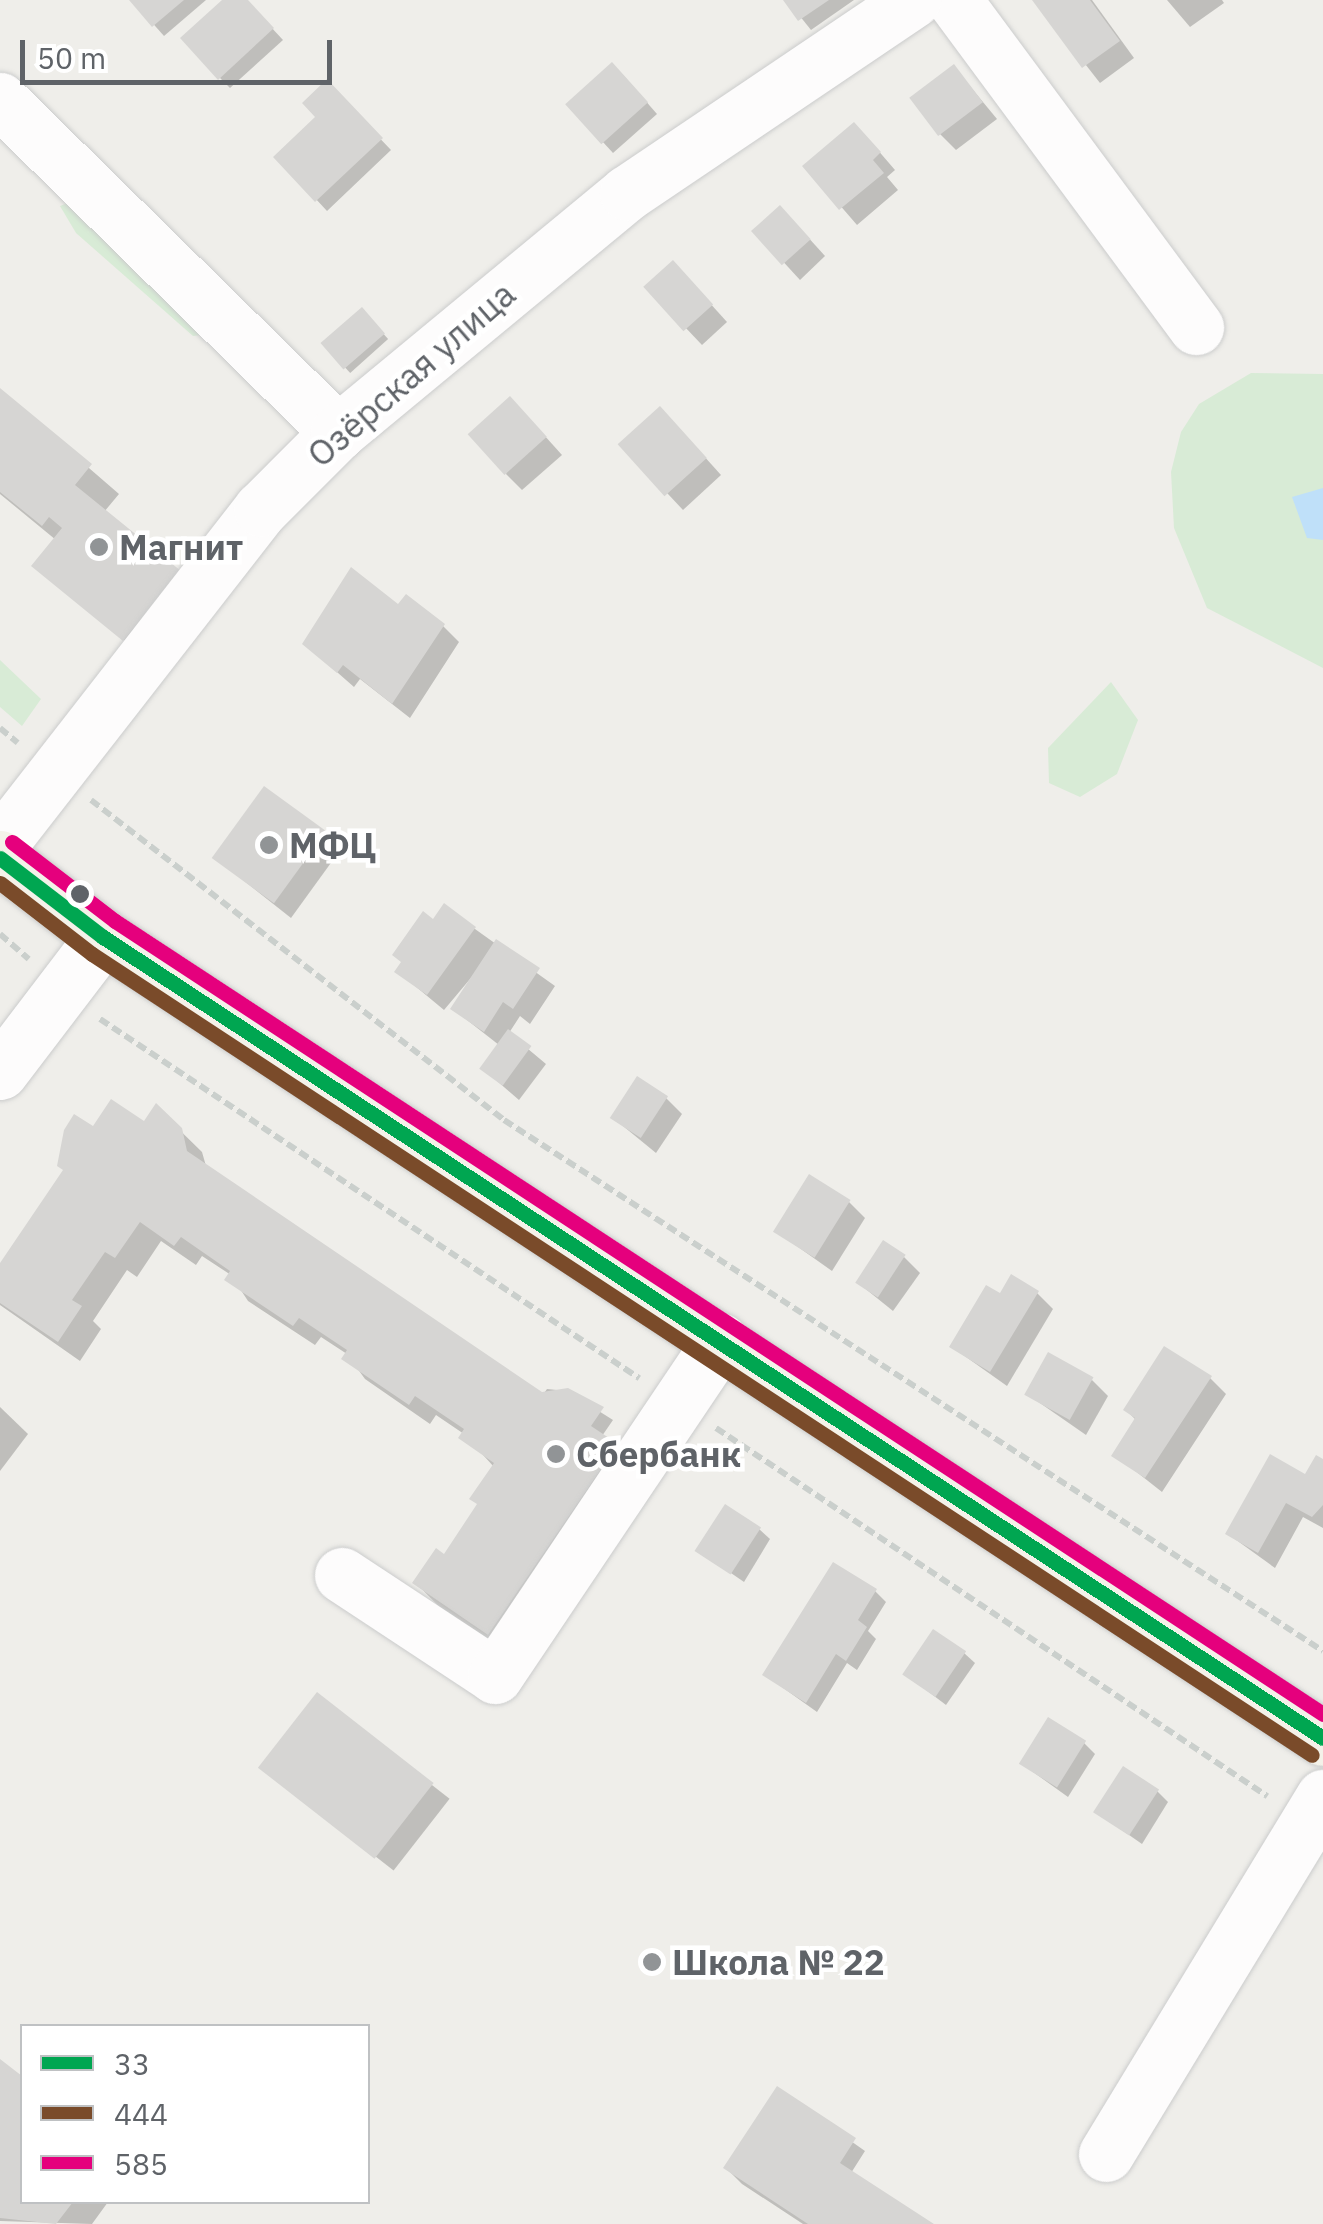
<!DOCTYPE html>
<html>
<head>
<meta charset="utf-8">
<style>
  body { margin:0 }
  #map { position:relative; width:1323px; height:2224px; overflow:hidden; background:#efeeea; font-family:"IBM Plex Sans",sans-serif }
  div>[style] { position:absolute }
  .green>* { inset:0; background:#d8ebd6 }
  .water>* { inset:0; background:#bfe0f9 }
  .shadow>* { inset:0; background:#0003; transform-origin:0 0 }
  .building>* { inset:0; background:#d6d5d3; transform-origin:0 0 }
  .path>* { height:6px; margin-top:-3px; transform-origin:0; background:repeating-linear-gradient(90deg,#cacfcc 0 10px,transparent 0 15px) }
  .roads { filter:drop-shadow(0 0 2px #cbcccc) drop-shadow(0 0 2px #cbcccc) }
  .minor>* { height:55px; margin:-27.5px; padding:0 27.5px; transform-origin:27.5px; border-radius:27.5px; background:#fdfcfc }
  .major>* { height:55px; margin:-27.5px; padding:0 27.5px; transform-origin:27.5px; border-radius:27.5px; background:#f4f2e9 }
  .bus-1>* { height:15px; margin:-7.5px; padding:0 7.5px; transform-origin:7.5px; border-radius:7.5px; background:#00a651 }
  .bus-2>* { height:15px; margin:-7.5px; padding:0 7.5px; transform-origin:7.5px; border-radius:7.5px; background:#7a4b2a }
  .bus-3>* { height:15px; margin:-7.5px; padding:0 7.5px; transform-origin:7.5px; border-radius:7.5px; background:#e5007d }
  .dots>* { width:28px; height:28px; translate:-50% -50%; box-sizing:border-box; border:5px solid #fff; border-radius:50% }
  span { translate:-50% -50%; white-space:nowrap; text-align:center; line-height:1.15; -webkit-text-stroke:9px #fff; paint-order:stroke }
  .street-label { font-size:35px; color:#5f6368 }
  .poi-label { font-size:35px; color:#5f6368; font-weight:700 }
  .left { translate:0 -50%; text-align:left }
  .legend { position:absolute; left:20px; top:2024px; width:350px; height:180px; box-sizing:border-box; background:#fff; border:2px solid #bfc1c3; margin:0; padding:12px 18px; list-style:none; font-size:30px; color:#5f6368 }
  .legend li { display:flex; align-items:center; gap:20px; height:50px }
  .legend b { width:50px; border:2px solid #bfc1c3 }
  .scale { position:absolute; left:20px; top:40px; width:312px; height:45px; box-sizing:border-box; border:5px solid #5f6368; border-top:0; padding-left:12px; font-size:30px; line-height:35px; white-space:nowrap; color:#5f6368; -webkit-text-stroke:8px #fff; paint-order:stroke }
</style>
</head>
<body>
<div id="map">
  <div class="green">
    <div style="clip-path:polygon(81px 198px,209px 334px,193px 336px,76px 233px,60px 206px)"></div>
    <div style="clip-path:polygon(1251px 373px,1323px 374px,1323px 668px,1207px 608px,1174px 528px,1171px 472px,1181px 432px,1199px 404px)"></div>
    <div style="clip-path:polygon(0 660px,41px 699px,22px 726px,0 707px)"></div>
    <div style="clip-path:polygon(1111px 682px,1138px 720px,1117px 774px,1080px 797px,1049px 783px,1048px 748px)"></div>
  </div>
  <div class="water">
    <div style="clip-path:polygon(1323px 488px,1323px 540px,1307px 538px,1292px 497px)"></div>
  </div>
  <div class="shadow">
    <div style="clip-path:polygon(132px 0,206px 0,164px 36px)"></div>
    <div style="clip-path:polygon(225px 0,246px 0,283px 40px,230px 88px,220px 78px)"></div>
    <div style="clip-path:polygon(787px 0,854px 0,811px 30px)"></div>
    <div style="clip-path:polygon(1035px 0,1092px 0,1134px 58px,1100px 83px)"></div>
    <div style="clip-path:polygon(1167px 0,1222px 0,1224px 3px,1190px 27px)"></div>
    <div style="clip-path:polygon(954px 67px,997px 119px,956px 150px,940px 134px)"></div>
    <div style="clip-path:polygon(623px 75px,657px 114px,613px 153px,568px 104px)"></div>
    <div style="clip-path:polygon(327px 83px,391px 150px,327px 211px,277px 157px,319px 117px)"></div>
    <div style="clip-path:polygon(870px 141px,895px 170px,887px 177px,898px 190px,857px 225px,806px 166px)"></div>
    <div style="clip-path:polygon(796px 224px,825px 256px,800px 280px,755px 231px)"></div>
    <div style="clip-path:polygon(689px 280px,727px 322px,702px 345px,647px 287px)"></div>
    <div style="left:362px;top:310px;width:39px;height:51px;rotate:48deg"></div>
    <div style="clip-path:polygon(0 391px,119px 494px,104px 512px,179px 573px,129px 644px,39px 570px,56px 540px,0 494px)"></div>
    <div style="clip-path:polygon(526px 415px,562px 455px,522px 490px,506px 474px)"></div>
    <div style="clip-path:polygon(676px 425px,721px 475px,683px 510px,621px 444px)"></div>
    <div style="clip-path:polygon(399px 607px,443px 626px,459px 642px,410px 718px,360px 679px,354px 687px,305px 644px)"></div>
    <div style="clip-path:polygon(325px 833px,341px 849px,291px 918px,215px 858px)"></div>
    <div style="clip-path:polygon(433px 922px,475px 929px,555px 986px,530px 1024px,520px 1016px,509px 1033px,546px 1064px,519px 1100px,482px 1068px,499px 1045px,453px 1009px,486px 960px,444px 1010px,397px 971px)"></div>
    <div style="clip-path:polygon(666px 1098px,682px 1114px,656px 1153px,612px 1117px)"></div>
    <div style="clip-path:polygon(156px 1107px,202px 1152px,206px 1166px,542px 1396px,547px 1389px,567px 1391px,613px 1420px,602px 1436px,617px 1446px,524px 1668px,450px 1618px,416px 1583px,445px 1557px,479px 1506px,494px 1467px,464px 1434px,436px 1415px,430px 1424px,365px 1379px,347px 1354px,321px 1337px,315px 1345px,248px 1301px,231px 1275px,202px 1256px,196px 1265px,161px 1241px,137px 1277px,127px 1270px,93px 1321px,101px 1329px,80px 1361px,0 1305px,0 1267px,93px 1130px,144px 1125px)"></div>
    <div style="clip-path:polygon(849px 1202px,865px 1218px,832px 1271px,777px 1232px)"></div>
    <div style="clip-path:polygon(904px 1257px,920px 1273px,893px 1311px,857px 1282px)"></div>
    <div style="clip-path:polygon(1037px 1293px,1053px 1309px,1007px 1386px,952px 1347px,1001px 1296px)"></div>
    <div style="clip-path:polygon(1210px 1378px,1226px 1394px,1162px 1492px,1115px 1455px,1137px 1421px,1126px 1410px)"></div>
    <div style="clip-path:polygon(1092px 1380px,1108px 1396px,1086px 1435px,1027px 1394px)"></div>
    <div style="clip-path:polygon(0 1407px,28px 1434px,0 1471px)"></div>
    <div style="clip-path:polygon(1323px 1462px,1323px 1528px,1303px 1517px,1275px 1568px,1228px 1534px)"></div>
    <div style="clip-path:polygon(759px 1529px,770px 1539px,744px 1582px,699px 1551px)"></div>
    <div style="clip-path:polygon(875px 1591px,886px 1602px,868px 1631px,876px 1639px,857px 1670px,847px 1663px,817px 1712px,765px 1675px)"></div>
    <div style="clip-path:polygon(964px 1653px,975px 1663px,946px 1705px,905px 1674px)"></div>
    <div style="left:318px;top:1696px;width:167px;height:91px;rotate:38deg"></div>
    <div style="clip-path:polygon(1084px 1743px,1095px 1754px,1068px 1797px,1022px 1764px)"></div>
    <div style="clip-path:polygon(1157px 1791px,1168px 1802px,1142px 1844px,1096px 1812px)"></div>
    <div style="clip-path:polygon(0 2062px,22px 2079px,22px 2202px,108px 2202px,92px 2224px,0 2221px)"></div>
    <div style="clip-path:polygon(777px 2089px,865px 2151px,851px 2173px,929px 2224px,803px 2224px,742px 2184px,726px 2168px)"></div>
  </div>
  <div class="building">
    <div style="clip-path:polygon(129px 0,184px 0,152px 27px)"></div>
    <div style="clip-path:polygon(222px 0,248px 0,274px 28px,218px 80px,180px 38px)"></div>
    <div style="clip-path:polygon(783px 0,829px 0,798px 21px)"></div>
    <div style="clip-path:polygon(1032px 0,1090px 0,1120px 41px,1082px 68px)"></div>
    <div style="left:612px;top:62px;width:54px;height:63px;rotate:48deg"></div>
    <div style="left:954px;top:64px;width:48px;height:56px;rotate:53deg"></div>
    <div style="clip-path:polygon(327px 79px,383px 138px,315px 202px,273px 157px,315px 117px,302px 103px)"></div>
    <div style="clip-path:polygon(854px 122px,881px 152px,873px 160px,884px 173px,839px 210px,802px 166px)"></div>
    <div style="left:780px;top:205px;width:46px;height:39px;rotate:48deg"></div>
    <div style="left:673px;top:260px;width:60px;height:40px;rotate:48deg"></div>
    <div style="left:362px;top:307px;width:35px;height:55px;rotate:49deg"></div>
    <div style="clip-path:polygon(0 388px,92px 464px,75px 485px,181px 571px,123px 641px,31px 566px,62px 528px,49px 517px,42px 526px,0 492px)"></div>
    <div style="left:510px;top:396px;width:55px;height:57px;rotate:48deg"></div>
    <div style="left:660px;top:406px;width:70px;height:57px;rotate:48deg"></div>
    <div style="clip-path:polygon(351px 567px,398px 604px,406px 594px,445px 624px,392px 704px,343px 665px,337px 673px,302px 644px)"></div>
    <div style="left:264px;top:786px;width:77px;height:89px;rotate:36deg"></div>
    <div style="clip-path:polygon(444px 903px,476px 927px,427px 995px,394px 972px,401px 962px,392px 955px,423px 911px,433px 919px)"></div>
    <div style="clip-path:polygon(496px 939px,540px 968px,513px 1009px,503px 1002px,484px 1032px,450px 1009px)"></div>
    <div style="left:508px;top:1029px;width:29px;height:49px;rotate:36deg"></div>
    <div style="left:637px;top:1076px;width:37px;height:50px;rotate:33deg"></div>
    <div style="clip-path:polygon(111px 1099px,144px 1121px,156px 1103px,182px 1128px,187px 1151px,542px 1392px,568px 1388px,604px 1407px,591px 1426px,618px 1444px,488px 1635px,412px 1583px,436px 1548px,444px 1554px,477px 1504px,469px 1499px,494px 1463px,458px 1438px,464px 1429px,415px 1396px,409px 1405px,341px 1359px,347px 1350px,299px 1318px,293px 1326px,224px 1280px,230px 1271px,181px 1237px,174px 1246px,140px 1222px,115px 1258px,105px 1252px,72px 1300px,82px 1306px,58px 1342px,0 1303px,0 1263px,63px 1170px,57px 1166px,64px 1130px,74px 1114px,93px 1126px)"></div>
    <div style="left:809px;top:1174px;width:49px;height:68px;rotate:32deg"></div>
    <div style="left:883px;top:1240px;width:27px;height:51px;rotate:33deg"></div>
    <div style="clip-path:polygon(1011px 1274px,1039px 1291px,990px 1372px,949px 1347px,986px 1285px,1000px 1293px)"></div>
    <div style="clip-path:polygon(1164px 1346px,1212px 1376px,1145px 1478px,1111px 1456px,1135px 1418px,1123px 1410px)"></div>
    <div style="left:1048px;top:1352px;width:52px;height:49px;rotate:29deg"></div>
    <div style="clip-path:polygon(1270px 1454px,1305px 1474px,1316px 1455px,1323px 1459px,1323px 1505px,1312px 1517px,1286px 1503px,1258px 1553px,1225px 1534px)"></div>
    <div style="left:725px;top:1504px;width:43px;height:56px;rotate:33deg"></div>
    <div style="clip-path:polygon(833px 1562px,877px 1589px,858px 1620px,867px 1627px,846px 1661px,836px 1654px,806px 1703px,762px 1675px)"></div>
    <div style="left:933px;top:1629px;width:40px;height:55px;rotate:34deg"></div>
    <div style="left:317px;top:1692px;width:148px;height:96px;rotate:38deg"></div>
    <div style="left:1048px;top:1717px;width:45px;height:55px;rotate:32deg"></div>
    <div style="left:1123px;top:1766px;width:43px;height:55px;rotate:33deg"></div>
    <div style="clip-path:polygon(0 2059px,22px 2076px,22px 2202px,73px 2202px,56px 2224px,0 2218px)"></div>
    <div style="clip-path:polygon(777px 2086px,856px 2138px,840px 2163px,934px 2224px,808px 2224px,723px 2168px)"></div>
  </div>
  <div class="path">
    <div style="left:0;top:728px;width:23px;rotate:40deg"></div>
    <div style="left:91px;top:800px;width:522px;rotate:37.77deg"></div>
    <div style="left:504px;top:1120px;width:976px;rotate:32.96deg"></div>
    <div style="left:0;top:934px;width:38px;rotate:41deg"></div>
    <div style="left:100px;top:1019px;width:648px;rotate:33.67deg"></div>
    <div style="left:716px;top:1428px;width:663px;rotate:33.74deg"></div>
  </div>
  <div class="roads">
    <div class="minor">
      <div style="left:954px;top:0;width:407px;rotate:53.5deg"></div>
      <div style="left:0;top:100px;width:474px;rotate:44.5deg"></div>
      <div style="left:0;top:844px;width:425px;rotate:-52.1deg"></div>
      <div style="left:261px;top:509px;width:109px;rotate:-45deg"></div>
      <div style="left:338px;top:432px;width:375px;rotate:-39.6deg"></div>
      <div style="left:627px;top:193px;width:345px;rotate:-34deg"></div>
      <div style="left:0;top:1072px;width:170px;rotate:-52.7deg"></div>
      <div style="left:342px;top:1575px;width:183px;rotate:33.4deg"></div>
      <div style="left:495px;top:1676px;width:404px;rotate:-56.1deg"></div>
      <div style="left:1106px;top:2154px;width:418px;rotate:-58.7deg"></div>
    </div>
    <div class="major">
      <div style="left:0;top:858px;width:130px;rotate:37.5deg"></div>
      <div style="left:103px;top:937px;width:1459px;rotate:33.29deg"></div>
    </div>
  </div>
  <div class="bus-1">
    <div style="left:0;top:858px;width:130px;rotate:37.5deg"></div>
    <div style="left:103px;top:937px;width:1459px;rotate:33.29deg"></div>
  </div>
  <div class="bus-2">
    <div style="left:0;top:883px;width:116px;rotate:37.7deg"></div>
    <div style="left:92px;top:954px;width:1459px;rotate:33.29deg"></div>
  </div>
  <div class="bus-3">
    <div style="left:12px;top:842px;width:130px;rotate:37.5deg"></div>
    <div style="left:115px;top:921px;width:1445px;rotate:33.28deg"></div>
  </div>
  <div class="dots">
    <div style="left:99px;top:547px;background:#919496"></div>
    <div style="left:269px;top:845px;background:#919496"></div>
    <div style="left:80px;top:894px;background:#5f6368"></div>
    <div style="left:556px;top:1454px;background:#919496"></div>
    <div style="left:652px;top:1962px;background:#919496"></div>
  </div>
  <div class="street-label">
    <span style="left:411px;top:374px;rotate:-41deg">Озёрская улица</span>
  </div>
  <div class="poi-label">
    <span class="left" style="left:119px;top:547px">Магнит</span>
    <span class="left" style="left:289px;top:845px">МФЦ</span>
    <span class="left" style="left:576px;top:1454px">Сбербанк</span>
    <span class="left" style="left:672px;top:1962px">Школа № 22</span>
  </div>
  <ul class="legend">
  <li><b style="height:12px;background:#00a651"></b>33</li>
  <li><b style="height:12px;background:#7a4b2a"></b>444</li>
  <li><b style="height:12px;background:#e5007d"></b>585</li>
  </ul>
  <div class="scale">50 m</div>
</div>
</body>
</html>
